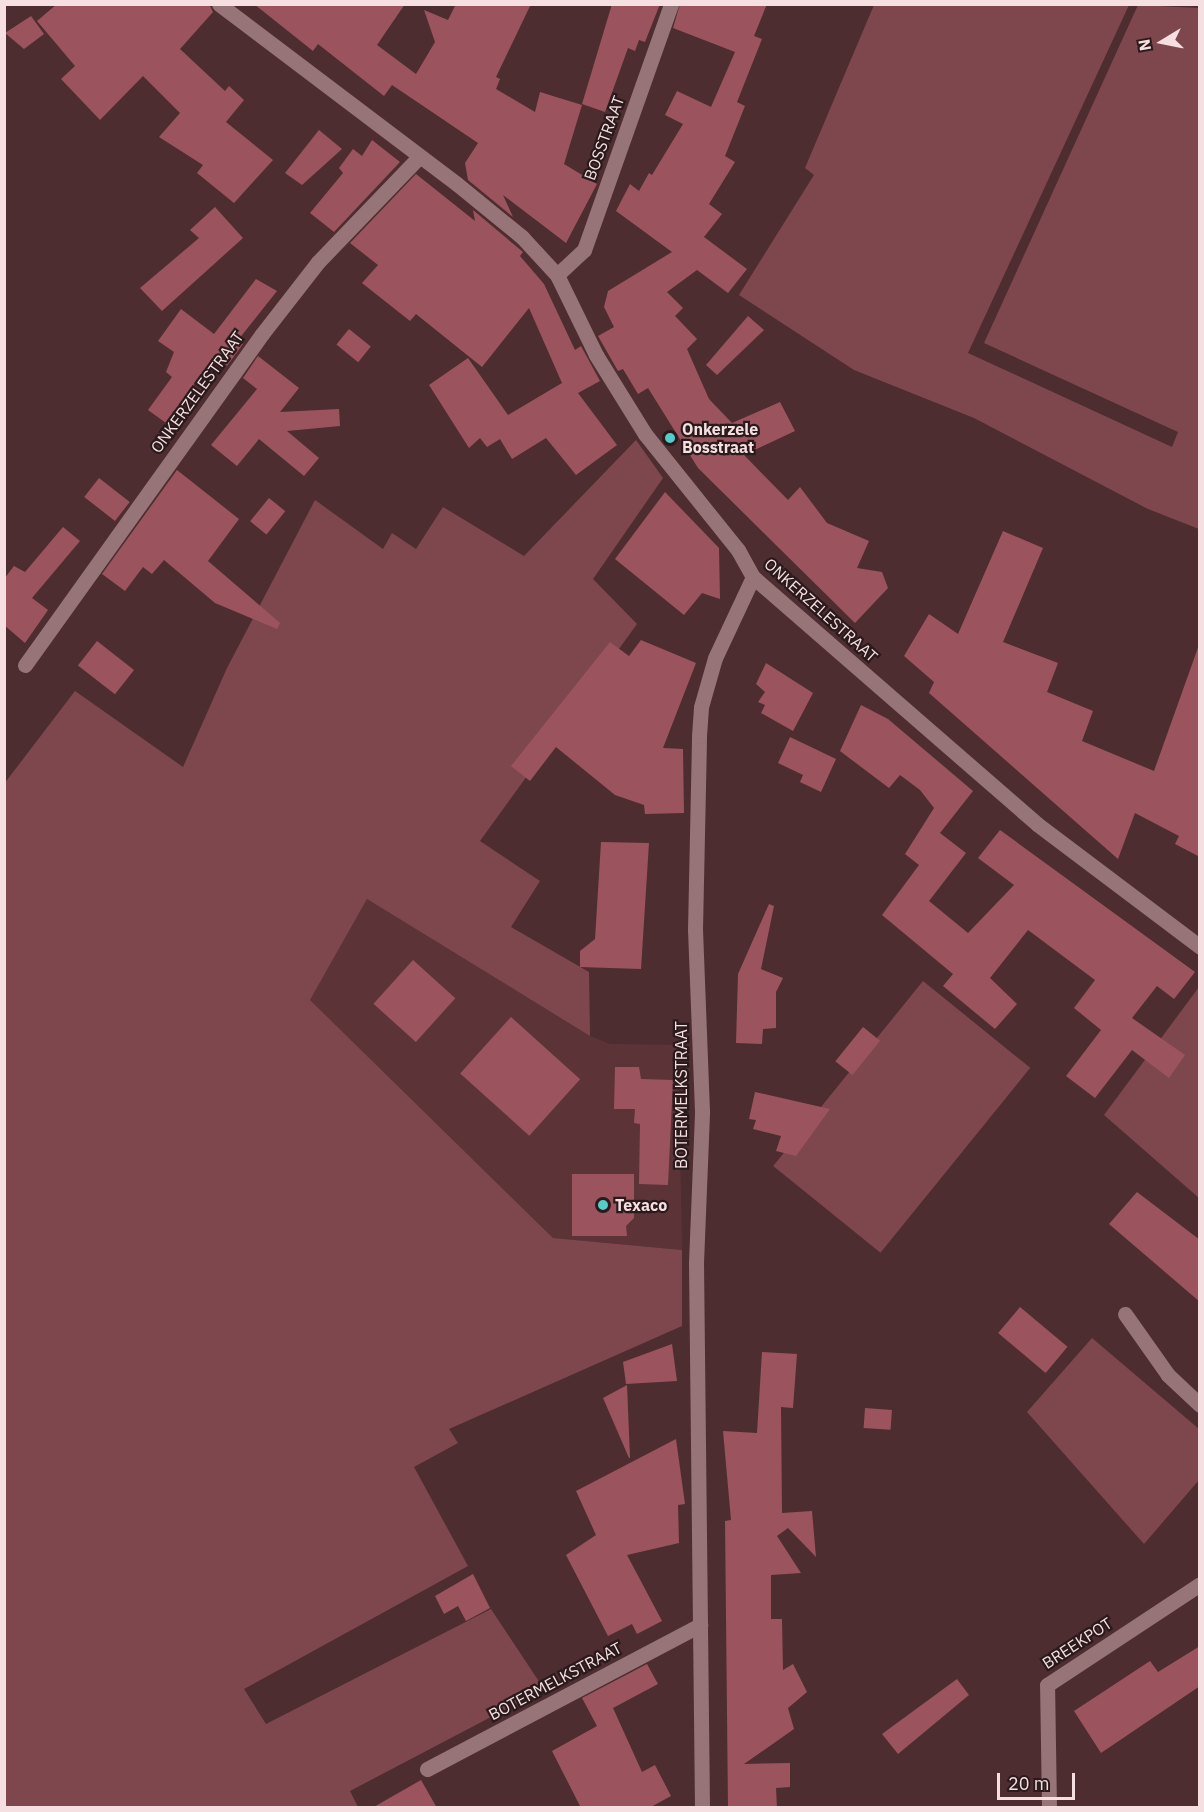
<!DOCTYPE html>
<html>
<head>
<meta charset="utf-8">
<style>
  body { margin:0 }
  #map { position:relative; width:1204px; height:1812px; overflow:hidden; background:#4e2d31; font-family:"IBM Plex Sans",sans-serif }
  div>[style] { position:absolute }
  .built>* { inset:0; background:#5c3438 }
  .green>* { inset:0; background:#7d474d; transform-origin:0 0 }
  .building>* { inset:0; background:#9b545d; transform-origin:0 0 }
  .minor>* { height:15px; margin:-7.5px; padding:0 7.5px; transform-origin:7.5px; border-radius:7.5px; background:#967477 }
  .dots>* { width:16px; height:16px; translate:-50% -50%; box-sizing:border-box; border:3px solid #2a1a1c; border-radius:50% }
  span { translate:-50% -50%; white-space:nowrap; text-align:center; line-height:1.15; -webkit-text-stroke:4.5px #2a1a1c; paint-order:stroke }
  .street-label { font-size:16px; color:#f5dfe0 }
  .poi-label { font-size:16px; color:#f5dfe0; font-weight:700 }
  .left { translate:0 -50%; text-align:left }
  .frame { position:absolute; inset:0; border:6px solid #f5dfe0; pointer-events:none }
  .north { position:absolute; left:1132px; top:12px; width:60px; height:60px; -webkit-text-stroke:4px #2a1a1c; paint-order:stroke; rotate:260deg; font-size:16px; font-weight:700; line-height:24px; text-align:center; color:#f5dfe0 }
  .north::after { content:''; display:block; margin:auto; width:21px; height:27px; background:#f5dfe0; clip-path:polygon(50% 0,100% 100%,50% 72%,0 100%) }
  .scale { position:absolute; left:997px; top:1773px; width:78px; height:27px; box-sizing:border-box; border:3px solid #f5dfe0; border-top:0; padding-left:8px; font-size:18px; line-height:21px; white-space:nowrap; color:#f5dfe0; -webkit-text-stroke:4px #2a1a1c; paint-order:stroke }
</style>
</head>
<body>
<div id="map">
  <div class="built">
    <div style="clip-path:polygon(367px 899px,590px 1036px,610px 1044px,678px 1045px,682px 1250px,553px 1238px,310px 1000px)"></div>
  </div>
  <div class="green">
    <div style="clip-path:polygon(874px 5px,1129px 5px,968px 353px,1172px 447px,1178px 432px,984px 343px,1138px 5px,1199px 8px,1199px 529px,1148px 509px,974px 418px,854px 370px,739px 295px,814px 175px,805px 168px)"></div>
    <div style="clip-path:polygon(636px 440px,663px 478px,593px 579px,637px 624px,480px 841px,540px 881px,511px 927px,589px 972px,590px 1036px,367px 899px,310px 1000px,553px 1238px,682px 1250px,682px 1326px,449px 1429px,458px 1443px,414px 1467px,468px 1566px,244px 1689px,266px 1724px,491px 1609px,544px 1689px,350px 1791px,358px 1807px,5px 1807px,4px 784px,75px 691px,183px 767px,227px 668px,315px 500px,383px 549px,392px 533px,416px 549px,443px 507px,524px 556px)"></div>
    <div style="left:923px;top:981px;width:138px;height:238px;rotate:39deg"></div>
    <div style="clip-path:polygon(1199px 987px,1199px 1198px,1104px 1115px)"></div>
    <div style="clip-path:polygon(1092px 1338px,1199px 1429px,1199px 1480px,1144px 1544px,1027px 1412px)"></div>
  </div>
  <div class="building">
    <div style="clip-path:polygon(57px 4px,209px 4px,213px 12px,180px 49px,225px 91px,229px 86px,244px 100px,226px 122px,273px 160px,234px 203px,197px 173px,203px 165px,159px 137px,180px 113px,143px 76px,100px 120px,61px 79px,75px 66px,37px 21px)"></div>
    <div style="clip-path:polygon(254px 4px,405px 4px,377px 45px,416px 74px,435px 42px,424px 10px,448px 20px,456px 4px,531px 4px,496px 77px,500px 79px,496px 89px,535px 112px,540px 92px,582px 105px,564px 164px,597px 184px,566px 243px,503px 195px,513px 217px,468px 180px,465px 163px,478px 143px,392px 85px,384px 96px,318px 44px,313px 51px)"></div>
    <div style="clip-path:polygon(612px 4px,660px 4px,645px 42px,639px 40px,635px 51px,628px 48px,605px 112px,582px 104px)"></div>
    <div style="clip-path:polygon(680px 4px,767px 4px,754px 36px,762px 39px,737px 102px,745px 106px,725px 156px,735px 162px,709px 204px,722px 214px,704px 237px,747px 269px,728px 293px,697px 270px,667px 292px,683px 308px,675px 316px,697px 339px,687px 349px,709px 399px,732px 423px,780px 402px,795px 431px,744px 455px,788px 500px,800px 487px,827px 523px,869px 541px,857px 568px,882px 572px,888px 588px,855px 623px,698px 468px,648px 388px,638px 394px,623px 369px,618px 371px,598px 336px,614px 327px,604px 307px,608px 291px,672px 252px,616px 211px,630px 184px,639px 191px,649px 173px,652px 175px,683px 124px,665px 115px,677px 91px,711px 107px,735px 52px,673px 28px)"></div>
    <div style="clip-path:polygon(31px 16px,44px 34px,24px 49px,5px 33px)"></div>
    <div style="clip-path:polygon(319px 130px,342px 149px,302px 185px,285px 173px)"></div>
    <div style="clip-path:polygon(372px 140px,400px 162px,334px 232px,310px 213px,343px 173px,339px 168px,353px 149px,362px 156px)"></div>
    <div style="clip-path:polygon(416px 174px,475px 221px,473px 210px,523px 252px,520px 256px,544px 284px,575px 350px,581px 346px,600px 381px,578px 393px,617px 445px,576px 475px,546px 438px,512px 459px,500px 439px,487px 447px,480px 438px,469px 448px,429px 385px,468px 358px,508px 415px,562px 383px,529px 308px,482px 367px,416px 314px,410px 321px,362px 283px,378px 265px,350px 243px)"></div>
    <div style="clip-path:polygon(215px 207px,243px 238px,162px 311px,140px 288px,199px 238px,190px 230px)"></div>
    <div style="clip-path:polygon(256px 279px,277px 291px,238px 340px,243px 344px,227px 366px,215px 355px,166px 423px,148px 410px,172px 377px,166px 372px,174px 352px,158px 341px,181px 309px,214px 334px)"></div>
    <div style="clip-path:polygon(748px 316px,764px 330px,717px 375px,706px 365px)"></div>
    <div style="left:349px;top:329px;width:28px;height:20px;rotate:39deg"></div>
    <div style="clip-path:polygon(258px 356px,299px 388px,280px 412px,339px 409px,340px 426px,287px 431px,319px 458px,304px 476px,259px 439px,237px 466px,211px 445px,257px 389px,243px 378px)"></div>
    <div style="clip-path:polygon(177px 470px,239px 519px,208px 561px,280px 623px,277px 629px,215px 603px,164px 560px,152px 574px,143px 567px,125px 591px,102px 574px)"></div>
    <div style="left:99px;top:478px;width:39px;height:24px;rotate:38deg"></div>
    <div style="clip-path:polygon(665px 492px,719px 548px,720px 599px,702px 593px,684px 615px,615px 559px)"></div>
    <div style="left:269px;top:498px;width:21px;height:30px;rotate:39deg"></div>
    <div style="clip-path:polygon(63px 527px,80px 541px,32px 598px,48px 610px,25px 643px,4px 625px,4px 579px,14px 566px,25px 572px)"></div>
    <div style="clip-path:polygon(1003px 531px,1043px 548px,1003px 642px,1058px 663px,1047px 692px,1093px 711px,1082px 741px,1154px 771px,1200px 642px,1200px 857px,1175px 844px,1179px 836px,1135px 813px,1118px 859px,929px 693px,934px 682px,904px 656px,929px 614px,958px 634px)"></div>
    <div style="clip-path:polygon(641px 640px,696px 663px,663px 748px,683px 749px,684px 813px,645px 814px,644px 805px,615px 795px,556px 747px,530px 781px,511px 766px,610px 642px,629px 656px)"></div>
    <div style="left:97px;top:641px;width:47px;height:31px;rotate:38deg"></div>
    <div style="clip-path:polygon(766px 663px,813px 693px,793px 731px,761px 713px,765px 705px,758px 702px,765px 692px,756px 684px)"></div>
    <div style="clip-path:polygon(861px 705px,888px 719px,973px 791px,940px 833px,966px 853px,929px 901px,968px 933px,1014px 885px,978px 858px,1000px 830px,1195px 972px,1174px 999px,1157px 986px,1132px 1018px,1185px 1055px,1169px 1078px,1132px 1050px,1095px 1098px,1066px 1076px,1101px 1030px,1074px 1008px,1095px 980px,1028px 930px,990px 978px,1017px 1004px,995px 1029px,943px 986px,953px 974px,882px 915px,919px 865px,905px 854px,934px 808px,920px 790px,900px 775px,889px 788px,840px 751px)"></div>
    <div style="clip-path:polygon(790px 737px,836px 759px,821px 792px,800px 782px,803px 775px,778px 763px)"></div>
    <div style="clip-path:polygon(601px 842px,649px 843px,641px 969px,580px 967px,580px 951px,595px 939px)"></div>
    <div style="clip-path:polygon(769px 904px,774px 906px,761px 969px,783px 978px,776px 992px,776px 1028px,763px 1029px,762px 1044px,736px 1043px,738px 974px)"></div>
    <div style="left:413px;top:960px;width:57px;height:59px;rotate:42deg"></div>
    <div style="left:511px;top:1017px;width:93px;height:76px;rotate:42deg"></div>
    <div style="left:863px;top:1027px;width:22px;height:44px;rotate:39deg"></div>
    <div style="clip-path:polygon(615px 1067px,639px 1067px,641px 1079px,673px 1080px,668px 1185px,639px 1184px,640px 1124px,634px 1123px,635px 1109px,614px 1109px)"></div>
    <div style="clip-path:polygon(755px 1092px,830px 1109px,796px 1156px,776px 1151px,781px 1136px,753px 1129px,756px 1120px,749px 1119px)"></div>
    <div style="clip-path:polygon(572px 1174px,634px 1174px,634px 1218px,626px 1226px,627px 1236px,572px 1236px)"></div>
    <div style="clip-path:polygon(1137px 1192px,1200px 1240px,1200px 1302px,1109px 1224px)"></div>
    <div style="left:1020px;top:1307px;width:62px;height:34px;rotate:40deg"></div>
    <div style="clip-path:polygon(672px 1344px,677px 1381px,626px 1384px,623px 1362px)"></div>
    <div style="clip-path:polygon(762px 1352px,797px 1354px,793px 1408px,781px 1407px,782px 1513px,812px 1511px,816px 1557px,788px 1528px,777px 1536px,801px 1573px,771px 1575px,771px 1619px,782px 1619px,783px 1670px,793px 1664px,807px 1692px,788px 1708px,794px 1729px,744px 1764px,790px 1763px,790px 1787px,776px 1788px,777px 1808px,728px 1808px,725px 1521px,731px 1520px,723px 1431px,757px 1433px)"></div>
    <div style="clip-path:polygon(627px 1385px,630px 1458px,629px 1458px,603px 1398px)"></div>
    <div style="left:865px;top:1408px;width:27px;height:20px;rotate:4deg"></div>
    <div style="clip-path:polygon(676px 1439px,685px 1504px,678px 1505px,679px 1543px,627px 1555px,662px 1621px,637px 1634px,632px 1624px,608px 1636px,566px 1555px,596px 1535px,576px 1491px)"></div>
    <div style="clip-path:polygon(473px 1574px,490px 1608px,466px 1621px,458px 1606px,444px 1614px,435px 1596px)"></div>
    <div style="clip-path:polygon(1200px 1646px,1200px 1686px,1101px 1753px,1074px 1711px,1150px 1661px,1158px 1672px)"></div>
    <div style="clip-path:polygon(647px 1664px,658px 1684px,613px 1708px,642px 1772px,655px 1765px,671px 1796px,649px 1808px,581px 1808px,552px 1751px,597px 1726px,582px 1698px)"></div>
    <div style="clip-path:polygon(957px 1679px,969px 1695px,898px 1754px,882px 1734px)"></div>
    <div style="clip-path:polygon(421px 1780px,437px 1808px,372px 1808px)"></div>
  </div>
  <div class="minor">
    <div style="left:219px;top:4px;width:298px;rotate:37.1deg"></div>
    <div style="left:457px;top:184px;width:84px;rotate:39.2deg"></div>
    <div style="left:522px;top:237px;width:52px;rotate:47.4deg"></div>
    <div style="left:557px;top:275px;width:89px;rotate:64deg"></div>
    <div style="left:596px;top:355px;width:93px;rotate:58.2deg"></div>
    <div style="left:645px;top:434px;width:149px;rotate:51.3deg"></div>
    <div style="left:738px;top:550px;width:31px;rotate:61deg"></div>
    <div style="left:753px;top:577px;width:376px;rotate:41deg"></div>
    <div style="left:1037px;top:824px;width:204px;rotate:37deg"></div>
    <div style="left:557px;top:275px;width:37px;rotate:-43deg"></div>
    <div style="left:584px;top:250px;width:261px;rotate:-70.5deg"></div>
    <div style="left:25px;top:665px;width:407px;rotate:-54.4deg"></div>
    <div style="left:262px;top:334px;width:91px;rotate:-52.1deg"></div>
    <div style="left:318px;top:262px;width:146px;rotate:-46.1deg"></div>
    <div style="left:1125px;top:1314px;width:75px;rotate:54.8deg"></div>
    <div style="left:1168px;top:1375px;width:44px;rotate:43.2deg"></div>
    <div style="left:427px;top:1769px;width:309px;rotate:-27.8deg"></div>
    <div style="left:702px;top:1808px;width:545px;rotate:-90.63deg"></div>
    <div style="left:696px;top:1263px;width:152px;rotate:-87.7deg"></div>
    <div style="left:702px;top:1111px;width:181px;rotate:-92.2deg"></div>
    <div style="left:695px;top:930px;width:194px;rotate:-88.8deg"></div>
    <div style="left:699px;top:736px;width:29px;rotate:-86deg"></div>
    <div style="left:701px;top:707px;width:51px;rotate:-74.1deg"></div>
    <div style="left:715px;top:658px;width:89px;rotate:-64.9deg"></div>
    <div style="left:1049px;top:1808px;width:123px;rotate:-90.9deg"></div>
    <div style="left:1047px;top:1685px;width:183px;rotate:-33.4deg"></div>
  </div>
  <div class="dots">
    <div style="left:670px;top:438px;background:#53cdca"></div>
    <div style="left:603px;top:1205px;background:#53cdca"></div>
  </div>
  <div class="street-label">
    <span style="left:604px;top:138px;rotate:-70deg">BOSSTRAAT</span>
    <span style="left:197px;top:392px;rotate:-54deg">ONKERZELESTRAAT</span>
    <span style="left:821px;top:610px;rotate:42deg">ONKERZELESTRAAT</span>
    <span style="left:681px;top:1095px;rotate:-90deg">BOTERMELKSTRAAT</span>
    <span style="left:1077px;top:1643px;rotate:-33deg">BREEKPOT</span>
    <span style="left:555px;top:1681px;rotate:-28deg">BOTERMELKSTRAAT</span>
  </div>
  <div class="poi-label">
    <span class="left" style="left:682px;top:438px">Onkerzele<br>Bosstraat</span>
    <span class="left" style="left:615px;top:1205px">Texaco</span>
  </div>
  <div class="frame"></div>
  <div class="north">N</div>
  <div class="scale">20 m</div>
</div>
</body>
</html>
